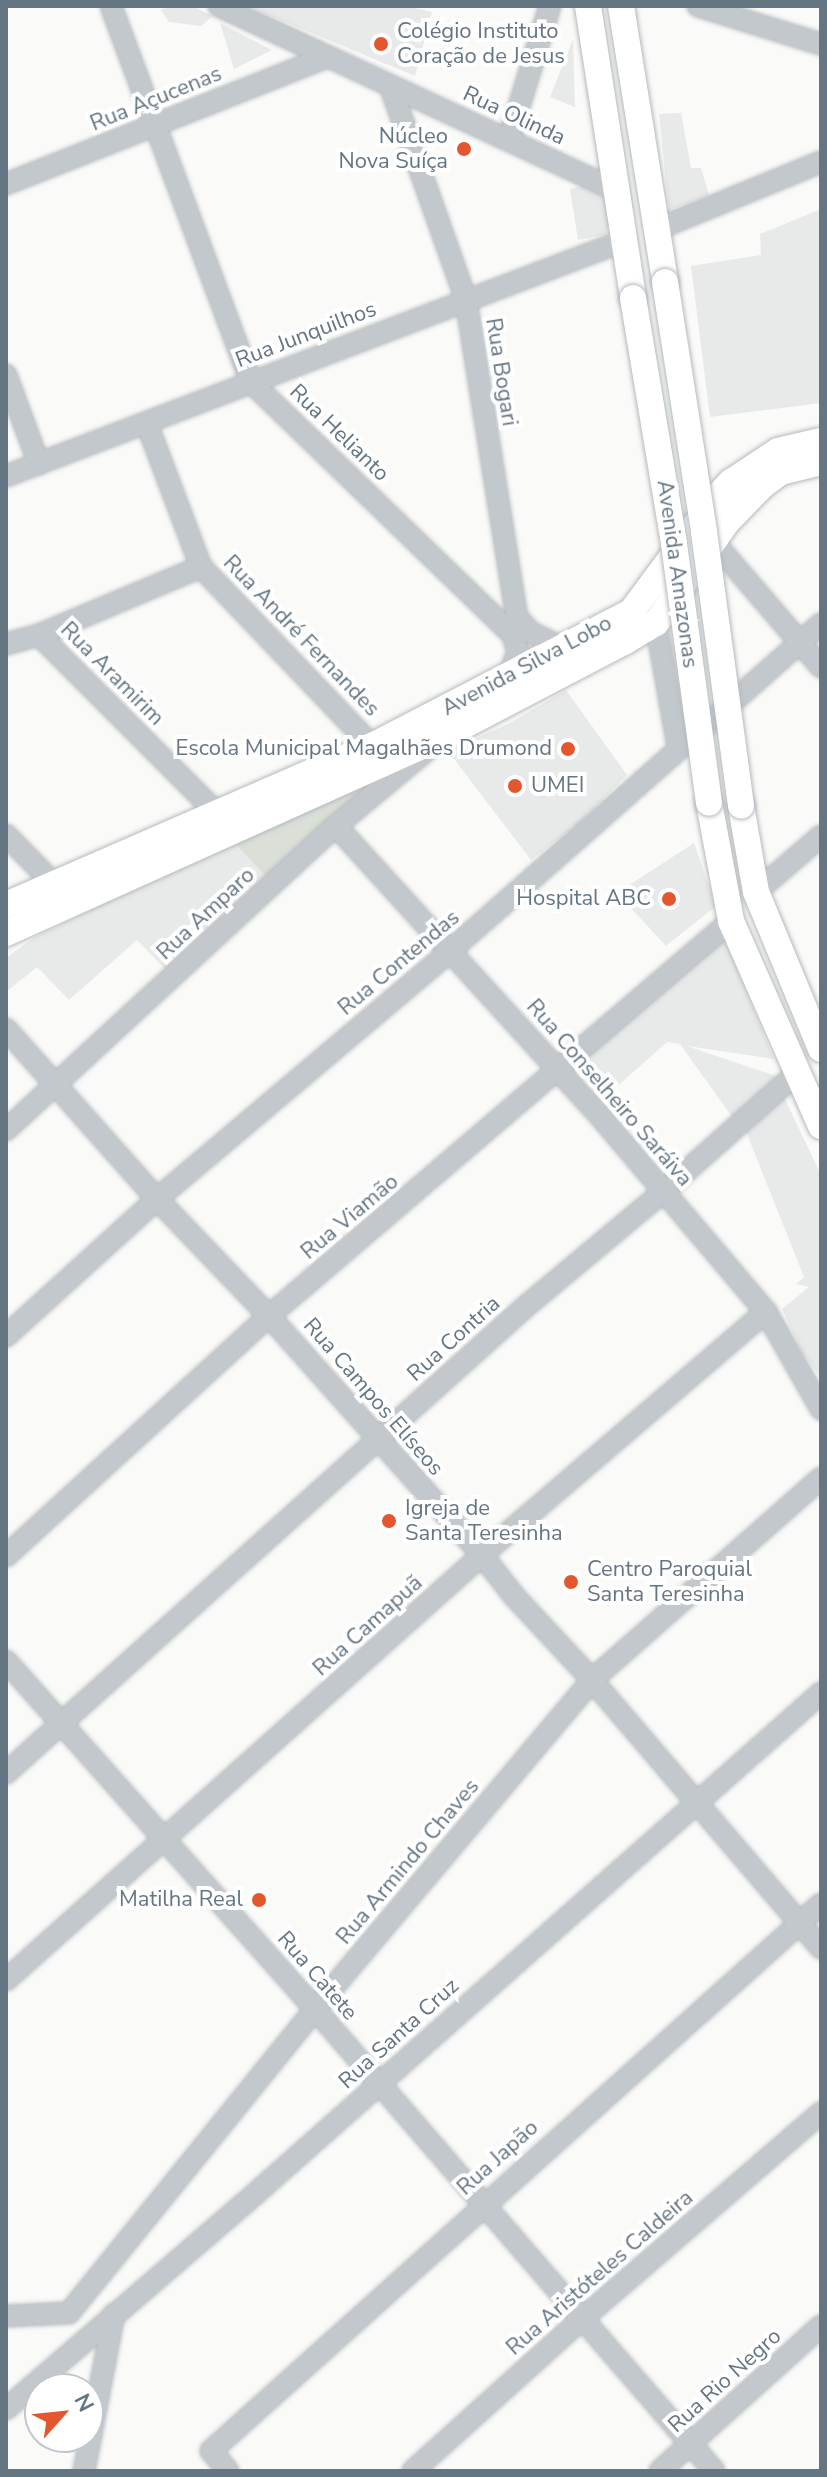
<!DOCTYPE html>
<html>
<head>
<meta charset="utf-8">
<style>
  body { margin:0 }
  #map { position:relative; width:827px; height:2477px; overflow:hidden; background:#fafaf8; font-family:"Nunito Sans",sans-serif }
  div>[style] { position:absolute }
  .built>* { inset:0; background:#e8e9e9 }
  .green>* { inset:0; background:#dadfd7 }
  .roads { filter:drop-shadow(0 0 2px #b5babe) drop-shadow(0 0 2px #b5babe) }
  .minor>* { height:20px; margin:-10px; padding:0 10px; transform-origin:10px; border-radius:10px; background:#c3c8cc }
  .major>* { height:26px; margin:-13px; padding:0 13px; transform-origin:13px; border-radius:13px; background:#fff }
  .bridges { filter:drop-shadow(0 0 2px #b5babe) drop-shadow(0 0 2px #b5babe) }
  .major-bridge>* { height:26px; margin:-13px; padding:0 13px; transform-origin:13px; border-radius:13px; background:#fff }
  .dots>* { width:22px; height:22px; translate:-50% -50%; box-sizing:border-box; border:4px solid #fff; border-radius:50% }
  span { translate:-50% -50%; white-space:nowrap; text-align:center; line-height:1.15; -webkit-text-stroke:8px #fff; paint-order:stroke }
  .poi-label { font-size:22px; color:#657683 }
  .left { translate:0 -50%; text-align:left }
  .right { translate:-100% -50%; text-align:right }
  .street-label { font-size:22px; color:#657683 }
  .frame { position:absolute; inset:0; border:8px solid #657683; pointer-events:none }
  .north { position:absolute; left:24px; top:2373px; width:80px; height:80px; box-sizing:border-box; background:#fff; border:2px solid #c1c8cd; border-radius:50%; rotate:63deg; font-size:22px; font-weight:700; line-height:32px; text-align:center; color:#657683 }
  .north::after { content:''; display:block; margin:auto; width:28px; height:36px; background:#e4572e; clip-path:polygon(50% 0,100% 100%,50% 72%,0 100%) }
</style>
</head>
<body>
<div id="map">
  <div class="built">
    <div style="clip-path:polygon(171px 6px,192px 6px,213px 16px,201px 26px,169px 22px,161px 10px)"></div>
    <div style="clip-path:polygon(247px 6px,406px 6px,432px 12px,415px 76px)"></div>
    <div style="clip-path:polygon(220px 23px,272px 50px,234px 69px)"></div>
    <div style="clip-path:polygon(573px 39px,575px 107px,550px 97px)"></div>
    <div style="clip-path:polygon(681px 113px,691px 168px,701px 168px,709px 195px,669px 210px,659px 114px)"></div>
    <div style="clip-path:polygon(589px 184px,605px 191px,618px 210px,605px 235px,578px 240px,570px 189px)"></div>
    <div style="clip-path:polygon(821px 209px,821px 403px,710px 417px,691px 266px,761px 255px,760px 234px)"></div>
    <div style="clip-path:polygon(566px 690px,627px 775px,580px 822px,531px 860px,448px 751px,510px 723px)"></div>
    <div style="clip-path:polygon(233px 841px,269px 880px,166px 970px,137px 940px,69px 1000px,37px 967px,6px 992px,6px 958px,33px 938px)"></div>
    <div style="clip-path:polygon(694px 843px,716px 906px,666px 946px,617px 893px)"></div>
    <div style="clip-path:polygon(724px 938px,774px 1059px,687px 1046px,782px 1078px,735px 1121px,680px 1044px,667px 1042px,604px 1098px,574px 1064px)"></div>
    <div style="clip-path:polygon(783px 1095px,821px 1175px,821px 1378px,802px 1352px,782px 1309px,809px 1287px,796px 1284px,804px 1277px,745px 1129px)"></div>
  </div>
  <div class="green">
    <div style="clip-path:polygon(385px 774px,269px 880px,233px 841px)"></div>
  </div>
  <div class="roads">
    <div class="minor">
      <div style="left:111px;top:6px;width:401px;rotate:69.6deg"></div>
      <div style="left:251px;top:382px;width:364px;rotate:44deg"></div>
      <div style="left:513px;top:635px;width:18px;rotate:74deg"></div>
      <div style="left:518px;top:652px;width:26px;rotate:111deg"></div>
      <div style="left:219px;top:6px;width:437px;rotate:24.9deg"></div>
      <div style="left:698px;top:6px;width:129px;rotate:17.2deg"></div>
      <div style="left:391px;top:88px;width:225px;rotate:70.5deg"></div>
      <div style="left:466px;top:300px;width:321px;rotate:80.9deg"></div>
      <div style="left:517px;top:617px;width:20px;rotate:49deg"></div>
      <div style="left:530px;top:632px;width:37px;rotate:26deg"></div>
      <div style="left:509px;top:139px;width:139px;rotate:-72.9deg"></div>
      <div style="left:6px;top:184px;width:342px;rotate:-21.6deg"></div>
      <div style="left:655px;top:230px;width:179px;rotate:-22.3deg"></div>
      <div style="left:6px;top:375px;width:95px;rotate:69.7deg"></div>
      <div style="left:147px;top:424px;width:153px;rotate:69.3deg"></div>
      <div style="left:201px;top:567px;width:248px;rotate:46.3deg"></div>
      <div style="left:6px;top:476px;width:660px;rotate:-20.85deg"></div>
      <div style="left:713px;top:541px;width:166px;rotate:49.4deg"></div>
      <div style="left:656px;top:623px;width:126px;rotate:79.9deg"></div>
      <div style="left:39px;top:635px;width:255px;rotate:45deg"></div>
      <div style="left:6px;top:644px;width:34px;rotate:-15deg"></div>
      <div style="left:39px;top:635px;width:176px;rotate:-22.8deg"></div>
      <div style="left:336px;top:826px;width:382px;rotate:47.7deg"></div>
      <div style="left:593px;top:1108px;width:267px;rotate:49.7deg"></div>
      <div style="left:766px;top:1312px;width:112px;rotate:60.4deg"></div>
      <div style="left:6px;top:835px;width:70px;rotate:45.6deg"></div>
      <div style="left:756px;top:892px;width:86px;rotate:-40.7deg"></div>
      <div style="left:6px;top:1029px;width:227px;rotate:48.4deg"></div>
      <div style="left:157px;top:1199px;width:162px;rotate:46.3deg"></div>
      <div style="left:269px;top:1316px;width:320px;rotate:48.3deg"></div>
      <div style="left:482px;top:1555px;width:52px;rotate:52deg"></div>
      <div style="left:514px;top:1596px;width:115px;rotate:47.1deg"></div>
      <div style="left:592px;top:1680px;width:353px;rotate:49.5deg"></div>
      <div style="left:6px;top:1130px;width:449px;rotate:-42.7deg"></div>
      <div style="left:336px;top:826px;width:119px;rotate:-39.9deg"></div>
      <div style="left:6px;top:1336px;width:204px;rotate:-42.2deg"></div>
      <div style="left:157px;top:1199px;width:384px;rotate:-40.2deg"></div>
      <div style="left:450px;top:951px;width:495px;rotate:-41.4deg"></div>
      <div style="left:6px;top:1556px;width:356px;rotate:-42.4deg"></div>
      <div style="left:269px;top:1316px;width:608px;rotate:-40.53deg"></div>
      <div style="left:6px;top:1661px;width:465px;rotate:48.4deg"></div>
      <div style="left:315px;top:2009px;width:610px;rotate:49.18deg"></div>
      <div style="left:6px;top:1773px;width:696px;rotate:-41.91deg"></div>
      <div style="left:524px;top:1308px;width:182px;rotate:-39.9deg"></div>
      <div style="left:664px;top:1191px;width:176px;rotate:-41.6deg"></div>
      <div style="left:6px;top:1980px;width:638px;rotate:-41.76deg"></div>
      <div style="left:482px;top:1555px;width:374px;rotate:-40.6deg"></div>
      <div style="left:6px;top:2316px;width:63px;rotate:-2.7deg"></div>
      <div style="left:69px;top:2313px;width:391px;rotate:-51deg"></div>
      <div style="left:315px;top:2009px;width:430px;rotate:-49.9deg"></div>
      <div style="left:592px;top:1680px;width:305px;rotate:-41.4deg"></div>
      <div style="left:6px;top:2409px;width:317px;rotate:-40.8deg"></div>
      <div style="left:246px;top:2202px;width:768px;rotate:-41.52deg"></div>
      <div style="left:84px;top:2471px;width:160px;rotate:-79.2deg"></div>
      <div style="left:228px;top:2471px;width:26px;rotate:-130deg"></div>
      <div style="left:211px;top:2451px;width:819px;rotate:-41.88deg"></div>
      <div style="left:413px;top:2471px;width:227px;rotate:-42deg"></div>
      <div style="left:582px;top:2319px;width:316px;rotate:-40.8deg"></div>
      <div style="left:660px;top:2471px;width:217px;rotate:-42deg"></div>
    </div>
    <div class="major">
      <div style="left:588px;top:6px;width:295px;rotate:81.2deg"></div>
      <div style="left:621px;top:6px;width:279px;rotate:80.9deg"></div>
      <div style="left:709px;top:803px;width:120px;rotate:79.4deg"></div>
      <div style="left:731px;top:921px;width:224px;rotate:66.3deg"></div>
      <div style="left:741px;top:806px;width:87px;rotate:80.1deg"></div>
      <div style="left:756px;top:892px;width:170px;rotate:67.5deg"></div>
      <div style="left:6px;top:905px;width:399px;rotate:-23.5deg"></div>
      <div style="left:372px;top:746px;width:293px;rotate:-27.4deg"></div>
      <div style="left:632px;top:611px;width:138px;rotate:-53.5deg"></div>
      <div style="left:714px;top:500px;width:25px;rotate:-47deg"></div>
      <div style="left:731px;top:482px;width:56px;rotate:-33.4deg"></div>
      <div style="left:778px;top:451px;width:44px;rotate:-13.1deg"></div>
      <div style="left:6px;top:933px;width:478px;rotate:-24.2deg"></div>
      <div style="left:442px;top:737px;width:205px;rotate:-27.6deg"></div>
      <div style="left:624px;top:642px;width:37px;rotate:-31deg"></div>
      <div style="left:656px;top:623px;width:123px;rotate:-54.9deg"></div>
      <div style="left:727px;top:522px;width:52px;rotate:-45.8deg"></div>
      <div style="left:763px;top:485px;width:22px;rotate:-36deg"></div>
      <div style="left:781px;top:472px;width:41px;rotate:-14deg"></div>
    </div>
  </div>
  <div class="bridges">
    <div class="major-bridge">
      <div style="left:665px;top:282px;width:253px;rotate:81.1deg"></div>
      <div style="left:704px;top:532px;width:276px;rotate:82.3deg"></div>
      <div style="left:633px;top:298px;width:249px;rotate:80.5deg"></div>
      <div style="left:674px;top:544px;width:261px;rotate:82.3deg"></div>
    </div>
  </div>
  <div class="dots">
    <div style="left:381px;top:44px;background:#e4572e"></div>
    <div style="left:464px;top:149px;background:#e4572e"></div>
    <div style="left:568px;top:749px;background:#e4572e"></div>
    <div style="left:515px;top:786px;background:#e4572e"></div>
    <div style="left:669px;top:899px;background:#e4572e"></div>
    <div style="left:389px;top:1521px;background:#e4572e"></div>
    <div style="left:571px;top:1582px;background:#e4572e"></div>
    <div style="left:259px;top:1900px;background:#e4572e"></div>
  </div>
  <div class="poi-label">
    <span class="left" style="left:397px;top:44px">Colégio Instituto<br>Coração de Jesus</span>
    <span class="right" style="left:448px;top:149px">Núcleo<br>Nova Suíça</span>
    <span class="right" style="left:552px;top:749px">Escola Municipal Magalhães Drumond</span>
    <span class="left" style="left:531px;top:786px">UMEI</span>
    <span class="right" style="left:651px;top:899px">Hospital ABC</span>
    <span class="left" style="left:405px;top:1521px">Igreja de<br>Santa Teresinha</span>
    <span class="left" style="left:587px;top:1582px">Centro Paroquial<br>Santa Teresinha</span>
    <span class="right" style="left:243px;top:1900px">Matilha Real</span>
  </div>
  <div class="street-label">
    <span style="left:156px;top:99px;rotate:-22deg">Rua Açucenas</span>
    <span style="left:514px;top:116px;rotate:25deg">Rua Olinda</span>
    <span style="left:306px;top:335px;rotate:-21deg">Rua Junquilhos</span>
    <span style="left:501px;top:372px;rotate:81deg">Rua Bogari</span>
    <span style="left:339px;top:433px;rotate:44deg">Rua Helianto</span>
    <span style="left:677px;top:574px;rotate:82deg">Avenida Amazonas</span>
    <span style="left:301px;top:636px;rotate:46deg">Rua André Fernandes</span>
    <span style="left:527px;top:666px;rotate:-28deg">Avenida Silva Lobo</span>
    <span style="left:112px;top:674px;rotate:45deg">Rua Aramirim</span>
    <span style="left:206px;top:914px;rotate:-43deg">Rua Amparo</span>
    <span style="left:399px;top:963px;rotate:-40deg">Rua Contendas</span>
    <span style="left:609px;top:1093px;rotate:49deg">Rua Conselheiro Saráiva</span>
    <span style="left:350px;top:1217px;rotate:-40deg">Rua Viamão</span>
    <span style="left:454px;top:1339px;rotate:-42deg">Rua Contria</span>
    <span style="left:373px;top:1397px;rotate:49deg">Rua Campos Elíseos</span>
    <span style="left:368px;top:1626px;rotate:-42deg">Rua Camapuã</span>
    <span style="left:408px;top:1862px;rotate:-50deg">Rua Armindo Chaves</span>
    <span style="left:317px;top:1976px;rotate:49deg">Rua Catete</span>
    <span style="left:399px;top:2034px;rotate:-42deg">Rua Santa Cruz</span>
    <span style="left:498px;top:2158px;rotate:-42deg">Rua Japão</span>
    <span style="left:600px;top:2273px;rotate:-41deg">Rua Aristóteles Caldeira</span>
    <span style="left:725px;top:2381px;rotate:-42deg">Rua Rio Negro</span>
  </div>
  <div class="frame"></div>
  <div class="north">N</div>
</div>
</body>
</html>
